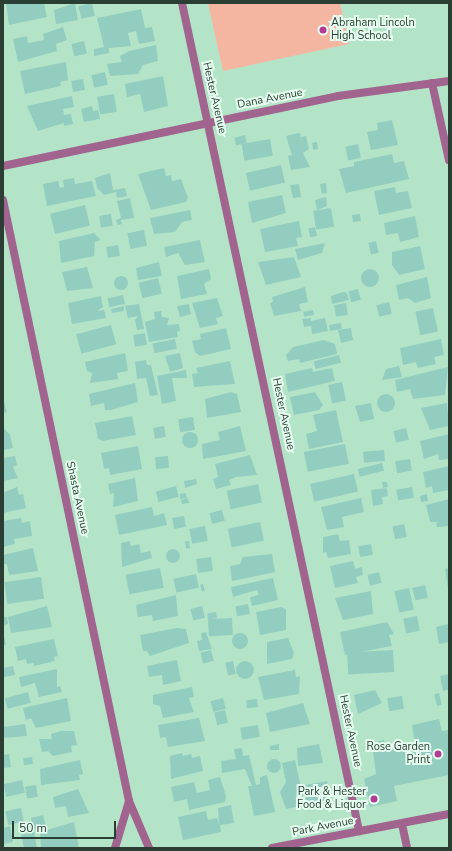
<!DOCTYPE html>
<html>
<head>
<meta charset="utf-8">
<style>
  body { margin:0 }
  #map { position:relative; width:452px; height:851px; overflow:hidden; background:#b4e4c8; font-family:"Nunito Sans",sans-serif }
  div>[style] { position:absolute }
  .green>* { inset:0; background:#f5b6a1 }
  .building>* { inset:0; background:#93cdc0; transform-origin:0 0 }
  .round { border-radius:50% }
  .minor>* { height:8px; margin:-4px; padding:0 4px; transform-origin:4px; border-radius:4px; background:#a1648e }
  .tertiary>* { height:8px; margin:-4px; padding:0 4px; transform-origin:4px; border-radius:4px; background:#a1648e }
  .dots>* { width:11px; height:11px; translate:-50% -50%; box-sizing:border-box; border:2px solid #e6fef0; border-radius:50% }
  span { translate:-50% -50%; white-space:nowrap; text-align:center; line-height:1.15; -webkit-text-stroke:4px #e6fef0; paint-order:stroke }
  .poi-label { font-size:11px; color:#2b3e33 }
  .left { translate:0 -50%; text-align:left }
  .right { translate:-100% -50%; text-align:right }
  .street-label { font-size:11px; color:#2b3e33 }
  .frame { position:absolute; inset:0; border:4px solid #2b3e33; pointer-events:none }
  .scale { position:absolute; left:12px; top:821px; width:104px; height:18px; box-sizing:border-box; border:2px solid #2b3e33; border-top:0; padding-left:5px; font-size:12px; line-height:14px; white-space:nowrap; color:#2b3e33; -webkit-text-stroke:3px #e6fef0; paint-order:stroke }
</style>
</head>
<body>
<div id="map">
  <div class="green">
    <div style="clip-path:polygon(208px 3px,340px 3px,349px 44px,223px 71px)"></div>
  </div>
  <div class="building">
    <div style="clip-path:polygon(6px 3px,44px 3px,47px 17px,9px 25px)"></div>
    <div style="clip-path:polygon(75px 3px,78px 20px,56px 24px,54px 10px)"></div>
    <div style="left:92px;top:3px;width:13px;height:14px;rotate:77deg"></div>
    <div style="clip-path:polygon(141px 9px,145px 28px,152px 27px,155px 41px,139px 44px,136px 31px,128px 33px,131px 46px,109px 48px,109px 53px,94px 56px,94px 49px,104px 47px,97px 18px)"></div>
    <div style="clip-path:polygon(63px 27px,67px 40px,56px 44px,57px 51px,18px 62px,13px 39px,27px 36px,28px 43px,44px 40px,43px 34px)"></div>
    <div style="left:84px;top:41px;width:13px;height:13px;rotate:77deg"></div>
    <div style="clip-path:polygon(156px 45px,158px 61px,143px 65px,138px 74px,110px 76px,107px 64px,122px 62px,120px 56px,129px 51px)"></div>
    <div style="clip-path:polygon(66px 62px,68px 80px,60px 82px,61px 86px,25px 94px,20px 71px)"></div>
    <div style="left:105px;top:72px;width:13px;height:14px;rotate:77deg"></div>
    <div style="clip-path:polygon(163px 76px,168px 106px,144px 112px,140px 94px,127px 97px,125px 84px)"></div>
    <div style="left:83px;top:79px;width:11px;height:12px;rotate:80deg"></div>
    <div style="left:114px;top:94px;width:18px;height:17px;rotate:81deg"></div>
    <div style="clip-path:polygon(72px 96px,74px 107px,63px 109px,64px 115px,71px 114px,73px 124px,64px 126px,64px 123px,38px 131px,27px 106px)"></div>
    <div style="clip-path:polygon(92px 106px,93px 111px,98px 110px,100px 119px,84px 122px,81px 109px)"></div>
    <div style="clip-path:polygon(392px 120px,398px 145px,371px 150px,367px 132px,378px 130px,377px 123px)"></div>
    <div style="clip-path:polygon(300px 133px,302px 148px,301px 137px,306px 136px,309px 149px,303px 153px,310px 167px,291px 170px,288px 156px,292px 155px,286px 136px)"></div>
    <div style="left:245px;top:135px;width:8px;height:11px;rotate:76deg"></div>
    <div style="left:270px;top:139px;width:17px;height:29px;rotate:80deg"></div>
    <div style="left:317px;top:142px;width:7px;height:5px;rotate:82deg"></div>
    <div style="left:358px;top:144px;width:14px;height:13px;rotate:78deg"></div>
    <div style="clip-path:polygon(392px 154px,394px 163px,404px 161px,409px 179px,346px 193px,339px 169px,354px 166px,354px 162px)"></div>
    <div style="left:281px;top:165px;width:18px;height:36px;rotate:77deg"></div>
    <div style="clip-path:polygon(164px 168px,166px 176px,171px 175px,172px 181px,181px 179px,188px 198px,186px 202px,151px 210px,138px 174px)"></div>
    <div style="clip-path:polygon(110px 173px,113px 190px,125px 188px,127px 196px,117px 198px,116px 192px,104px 195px,97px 188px,95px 178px)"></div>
    <div style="clip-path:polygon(74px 178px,75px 184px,92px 181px,96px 196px,47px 206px,43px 184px,58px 181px,60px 188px,64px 187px,63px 180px)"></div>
    <div style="clip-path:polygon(326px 183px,327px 193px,322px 194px,320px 184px)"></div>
    <div style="clip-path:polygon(299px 184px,301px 197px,293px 198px,290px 185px)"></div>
    <div style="clip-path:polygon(395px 187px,396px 193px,408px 191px,412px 208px,379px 215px,374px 191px)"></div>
    <div style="clip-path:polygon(282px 195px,286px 213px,252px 223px,248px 202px)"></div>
    <div style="clip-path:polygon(326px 197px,327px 206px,317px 210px,315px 200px)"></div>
    <div style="clip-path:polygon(130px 198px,134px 218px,121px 220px,122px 224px,118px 225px,116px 220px,121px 218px,117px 201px)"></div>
    <div style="left:85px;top:205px;width:21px;height:36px;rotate:76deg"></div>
    <div style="left:331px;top:208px;width:19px;height:18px;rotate:81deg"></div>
    <div style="clip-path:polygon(190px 210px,192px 220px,182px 222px,175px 232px,154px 234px,150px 218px)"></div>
    <div style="left:111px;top:214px;width:12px;height:12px;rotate:81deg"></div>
    <div style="left:360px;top:214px;width:7px;height:8px;rotate:82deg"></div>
    <div style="clip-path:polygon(415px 216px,419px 237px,400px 242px,398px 233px,386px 235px,384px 223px)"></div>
    <div style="clip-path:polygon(299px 221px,302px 237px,296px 238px,298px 246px,265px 252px,260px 229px)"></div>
    <div style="left:315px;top:227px;width:9px;height:7px;rotate:77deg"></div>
    <div style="left:144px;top:230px;width:16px;height:17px;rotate:79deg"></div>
    <div style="clip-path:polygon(94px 233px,101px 240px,95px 242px,94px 256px,61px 263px,59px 241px)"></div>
    <div style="clip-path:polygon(200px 240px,205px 262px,185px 265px,178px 253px,166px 257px,164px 247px)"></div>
    <div style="left:376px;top:241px;width:12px;height:8px;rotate:76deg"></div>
    <div style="clip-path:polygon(325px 243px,322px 253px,298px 260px,295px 249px)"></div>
    <div style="left:118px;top:245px;width:11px;height:12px;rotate:80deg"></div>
    <div style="clip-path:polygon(420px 246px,425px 269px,399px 275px,392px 265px,392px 252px)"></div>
    <div style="clip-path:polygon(294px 257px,301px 277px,266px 285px,258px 262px)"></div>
    <div style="clip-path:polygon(159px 262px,162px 276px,138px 280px,136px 268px)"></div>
    <div style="clip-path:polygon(87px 267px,93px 288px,67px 291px,62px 272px)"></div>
    <div style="clip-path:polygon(209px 269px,211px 279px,204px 284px,207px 294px,181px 299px,177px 276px)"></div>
    <div class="round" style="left:361px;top:269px;width:18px;height:18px"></div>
    <div class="round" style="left:114px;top:276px;width:14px;height:14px"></div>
    <div style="clip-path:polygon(427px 277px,431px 298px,415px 303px,408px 298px,399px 300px,396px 285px)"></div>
    <div style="left:158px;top:278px;width:16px;height:20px;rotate:76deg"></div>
    <div style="clip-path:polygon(305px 287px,308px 302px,299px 304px,301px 311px,274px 316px,270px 303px,273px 302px,272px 297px)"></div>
    <div style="left:358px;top:289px;width:11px;height:10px;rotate:75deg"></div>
    <div style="clip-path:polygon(343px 292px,347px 293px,349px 300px,332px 304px,331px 296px)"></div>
    <div style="left:123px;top:295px;width:9px;height:16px;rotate:77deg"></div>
    <div style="clip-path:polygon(101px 296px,103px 307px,97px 311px,104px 310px,106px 318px,72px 324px,68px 303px)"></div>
    <div style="clip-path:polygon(217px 298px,223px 316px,216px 318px,218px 324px,200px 328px,192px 303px)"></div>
    <div style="left:389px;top:302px;width:12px;height:13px;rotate:76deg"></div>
    <div style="left:346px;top:303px;width:12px;height:12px;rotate:81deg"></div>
    <div style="clip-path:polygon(139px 304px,144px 329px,137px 330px,135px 320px,138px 316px,128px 318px,125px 306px)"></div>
    <div style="clip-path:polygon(189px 304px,191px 314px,180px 317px,177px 306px)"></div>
    <div style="clip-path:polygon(124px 306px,124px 311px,112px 313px,111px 309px)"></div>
    <div style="left:433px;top:308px;width:24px;height:18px;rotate:78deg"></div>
    <div style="left:313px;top:310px;width:5px;height:10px;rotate:79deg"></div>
    <div style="clip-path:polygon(161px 311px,162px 317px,169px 318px,167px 325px,179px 324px,180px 331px,177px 332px,178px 337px,149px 342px,145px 322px,155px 319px,154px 312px)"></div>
    <div style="clip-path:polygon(311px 318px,311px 321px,325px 318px,328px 331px,312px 334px,311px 326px,304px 327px,302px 319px)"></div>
    <div style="left:341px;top:323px;width:6px;height:12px;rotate:81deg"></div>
    <div style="left:111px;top:325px;width:20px;height:36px;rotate:75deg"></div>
    <div style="clip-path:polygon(226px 328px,231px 349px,200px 356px,195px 352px,192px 341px,201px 339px,200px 334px)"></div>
    <div style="clip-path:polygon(351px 328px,353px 340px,341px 343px,338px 330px)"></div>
    <div style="left:145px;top:333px;width:12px;height:12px;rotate:81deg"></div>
    <div style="left:175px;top:339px;width:10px;height:23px;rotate:79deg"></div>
    <div style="clip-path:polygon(441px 339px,444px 355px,434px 357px,436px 364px,418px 368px,416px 362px,403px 365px,400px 348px)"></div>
    <div style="clip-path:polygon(324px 340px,335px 344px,337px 354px,300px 363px,299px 359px,288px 361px,286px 355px,293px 347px)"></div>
    <div style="clip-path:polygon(125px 353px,128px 371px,117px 373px,118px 379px,90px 383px,92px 373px,87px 371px,85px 362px)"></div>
    <div style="clip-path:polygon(180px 353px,183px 368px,170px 372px,165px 356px)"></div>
    <div style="left:339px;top:355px;width:8px;height:26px;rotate:76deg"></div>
    <div style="clip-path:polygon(146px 360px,147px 365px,151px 365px,158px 395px,150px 396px,146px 378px,137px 379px,135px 362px)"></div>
    <div style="clip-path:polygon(230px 361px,235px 384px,194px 387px,192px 374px,198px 373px,196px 368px)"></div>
    <div style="clip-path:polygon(399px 366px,402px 377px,382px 380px,386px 369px)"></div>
    <div style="clip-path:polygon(448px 367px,445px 395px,413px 399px,410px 389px,397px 392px,395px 380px)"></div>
    <div style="clip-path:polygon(312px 368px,313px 372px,332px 368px,335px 381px,288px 392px,285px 374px)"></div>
    <div style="clip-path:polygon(186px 370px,187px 378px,172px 378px,176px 401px,162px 404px,157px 376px)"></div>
    <div style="left:342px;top:382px;width:19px;height:14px;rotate:78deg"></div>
    <div style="clip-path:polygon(135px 383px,138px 402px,111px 410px,105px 410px,104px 403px,91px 406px,89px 394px)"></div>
    <div style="clip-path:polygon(231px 392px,237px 394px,241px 412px,207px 418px,205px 399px)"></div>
    <div style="clip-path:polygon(315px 392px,323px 405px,319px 410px,294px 415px,290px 397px)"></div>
    <div class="round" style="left:377px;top:394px;width:18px;height:18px"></div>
    <div style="clip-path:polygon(3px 398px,7px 412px,3px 413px)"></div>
    <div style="clip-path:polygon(371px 403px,374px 419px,360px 422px,355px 406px)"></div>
    <div style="clip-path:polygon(447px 403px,449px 426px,430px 430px,421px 408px)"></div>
    <div style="clip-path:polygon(336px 410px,343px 442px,309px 449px,306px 434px,317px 431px,313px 415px)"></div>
    <div style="clip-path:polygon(132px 416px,136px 435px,103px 441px,98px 439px,95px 423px)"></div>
    <div style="left:193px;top:417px;width:13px;height:15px;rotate:81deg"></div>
    <div style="left:164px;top:426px;width:11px;height:11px;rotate:80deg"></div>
    <div style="clip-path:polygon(240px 426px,246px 451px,203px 459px,202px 444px,220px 440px,218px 432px)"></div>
    <div style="clip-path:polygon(3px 427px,10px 435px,13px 448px,3px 450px)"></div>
    <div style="left:406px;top:428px;width:12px;height:13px;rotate:76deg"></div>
    <div class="round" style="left:182px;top:432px;width:16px;height:16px"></div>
    <div style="clip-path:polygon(449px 434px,449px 459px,439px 460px,438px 454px,424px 459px,420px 441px)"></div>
    <div style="left:345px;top:444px;width:20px;height:42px;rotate:79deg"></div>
    <div style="clip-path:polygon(138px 446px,142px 469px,110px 475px,109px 468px,104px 469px,101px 453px)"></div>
    <div style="left:384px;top:450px;width:11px;height:21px;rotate:85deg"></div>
    <div style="clip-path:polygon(250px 455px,257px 475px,236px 477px,229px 480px,231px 485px,216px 489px,213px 479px,218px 477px,215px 464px)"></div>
    <div style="clip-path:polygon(15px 456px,17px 465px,13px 467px,18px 478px,3px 481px,3px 458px)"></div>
    <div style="left:168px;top:456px;width:12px;height:13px;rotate:85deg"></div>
    <div style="left:410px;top:459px;width:12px;height:15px;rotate:81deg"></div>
    <div style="left:382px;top:463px;width:8px;height:25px;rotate:76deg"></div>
    <div style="clip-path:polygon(449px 466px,449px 490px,433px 493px,432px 486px,426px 488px,423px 472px)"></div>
    <div style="left:354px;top:474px;width:18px;height:45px;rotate:77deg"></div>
    <div style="clip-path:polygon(135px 478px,138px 501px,113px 507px,114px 493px,110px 494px,108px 484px)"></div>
    <div style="clip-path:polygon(196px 479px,197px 484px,185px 488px,184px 481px)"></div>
    <div style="clip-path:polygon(382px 482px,387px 482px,388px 487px,383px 488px)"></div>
    <div style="left:258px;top:484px;width:19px;height:32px;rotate:78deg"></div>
    <div style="left:176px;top:486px;width:11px;height:21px;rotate:75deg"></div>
    <div style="clip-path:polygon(17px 487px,19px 495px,23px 494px,26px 508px,3px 513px,3px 493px)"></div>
    <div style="left:412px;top:487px;width:11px;height:16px;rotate:80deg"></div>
    <div style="clip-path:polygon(387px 488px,388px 496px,382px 497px,383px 504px,373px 506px,371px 490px)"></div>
    <div style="clip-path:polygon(186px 493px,187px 498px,180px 499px,180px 494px)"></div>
    <div style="clip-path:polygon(427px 494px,428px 501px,421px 502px,420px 496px)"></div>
    <div style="clip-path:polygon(188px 498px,189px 503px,182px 504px,181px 500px)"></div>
    <div style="clip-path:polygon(361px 498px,364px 512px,342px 517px,344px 527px,327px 530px,321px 507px)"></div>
    <div style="clip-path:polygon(449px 499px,449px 526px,437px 527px,436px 523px,440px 522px,430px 522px,426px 505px)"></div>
    <div style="clip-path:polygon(152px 507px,154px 516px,164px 513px,167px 525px,119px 535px,115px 515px)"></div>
    <div style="left:222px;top:510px;width:11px;height:13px;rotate:75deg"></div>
    <div style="left:184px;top:516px;width:11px;height:12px;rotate:80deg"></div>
    <div style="clip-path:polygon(21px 518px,22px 523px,30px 521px,32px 536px,14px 539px,15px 544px,3px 547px,3px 521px)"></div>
    <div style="left:260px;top:522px;width:19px;height:33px;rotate:78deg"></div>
    <div style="left:404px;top:524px;width:13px;height:12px;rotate:77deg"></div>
    <div style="left:205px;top:526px;width:15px;height:16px;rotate:79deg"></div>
    <div style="clip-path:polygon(338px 534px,340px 541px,349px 540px,351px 554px,328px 558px,326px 552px,323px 553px,323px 537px)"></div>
    <div style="clip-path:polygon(130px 541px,131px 546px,139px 544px,141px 553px,150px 551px,152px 558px,122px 567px,121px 543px)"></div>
    <div style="left:189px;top:541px;width:7px;height:4px;rotate:82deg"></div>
    <div style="left:371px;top:544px;width:11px;height:13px;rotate:80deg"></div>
    <div style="clip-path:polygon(33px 548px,38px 571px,9px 575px,7px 564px,3px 564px,3px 555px)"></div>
    <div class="round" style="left:166px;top:549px;width:14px;height:14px"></div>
    <div style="clip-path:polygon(272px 554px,275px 572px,232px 581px,230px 566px,240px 564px,243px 557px)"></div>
    <div style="left:211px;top:557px;width:14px;height:15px;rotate:82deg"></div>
    <div style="clip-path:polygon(353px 561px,355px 569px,362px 567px,363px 575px,356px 577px,358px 583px,335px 588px,330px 566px)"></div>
    <div style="left:160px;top:568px;width:20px;height:35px;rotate:79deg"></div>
    <div style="clip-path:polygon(449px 568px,449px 588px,448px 588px,445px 569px)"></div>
    <div style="left:379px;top:572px;width:11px;height:12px;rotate:75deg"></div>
    <div style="left:196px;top:574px;width:14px;height:23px;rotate:78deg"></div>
    <div style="left:41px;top:577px;width:22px;height:37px;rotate:82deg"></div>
    <div style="clip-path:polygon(273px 578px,278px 600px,252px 606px,250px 597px,259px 595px,257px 590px,233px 597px,231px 587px)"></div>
    <div style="left:203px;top:584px;width:7px;height:3px;rotate:74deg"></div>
    <div style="left:425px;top:585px;width:13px;height:13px;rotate:77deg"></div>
    <div style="left:409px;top:588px;width:22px;height:15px;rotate:77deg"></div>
    <div style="clip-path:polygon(371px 591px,373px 614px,343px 620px,335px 598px)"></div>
    <div style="clip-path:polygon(176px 595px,178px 616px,153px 621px,152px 615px,138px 617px,136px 605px)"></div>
    <div style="left:248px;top:604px;width:10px;height:13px;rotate:79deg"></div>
    <div style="clip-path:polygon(47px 606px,52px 627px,11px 633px,8px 617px)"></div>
    <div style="left:202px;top:606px;width:12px;height:12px;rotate:76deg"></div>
    <div style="clip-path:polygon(281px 607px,286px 609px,286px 630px,260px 635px,256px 612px)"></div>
    <div style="left:216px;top:612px;width:6px;height:9px;rotate:81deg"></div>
    <div style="left:417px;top:616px;width:15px;height:14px;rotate:79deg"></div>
    <div style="clip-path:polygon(3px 617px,7px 617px,8px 624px,3px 625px)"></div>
    <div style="left:232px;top:618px;width:17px;height:24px;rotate:87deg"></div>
    <div style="clip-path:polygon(387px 622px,394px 634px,389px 635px,392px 646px,345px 655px,340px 632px)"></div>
    <div style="clip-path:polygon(449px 624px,449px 642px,439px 644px,436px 627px)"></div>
    <div style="clip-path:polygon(177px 628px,186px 629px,189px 643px,150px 656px,147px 651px,143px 651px,140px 635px)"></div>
    <div style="clip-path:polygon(3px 631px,6px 645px,3px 645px)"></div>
    <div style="clip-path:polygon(206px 632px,212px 649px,199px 651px,197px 641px,202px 640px,201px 633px)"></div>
    <div class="round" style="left:232px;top:633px;width:16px;height:16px"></div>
    <div style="clip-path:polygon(288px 638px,294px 653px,292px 659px,267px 664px,267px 642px)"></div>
    <div style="clip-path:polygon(54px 639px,58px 656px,54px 657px,55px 661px,34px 666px,33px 663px,27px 664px,26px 659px,18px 661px,15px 647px)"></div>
    <div style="left:211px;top:650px;width:11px;height:11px;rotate:75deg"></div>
    <div style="left:393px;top:650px;width:22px;height:46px;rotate:87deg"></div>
    <div style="clip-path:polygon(177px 660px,181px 681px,163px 685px,162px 675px,149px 677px,147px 666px)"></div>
    <div class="round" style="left:236px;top:661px;width:18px;height:18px"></div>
    <div style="left:233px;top:661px;width:13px;height:8px;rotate:77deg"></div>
    <div style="clip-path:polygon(13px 666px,15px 675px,3px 677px,3px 668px)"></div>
    <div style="clip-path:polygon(57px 669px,57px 687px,60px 686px,62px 692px,39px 697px,35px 683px,21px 687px,19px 677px)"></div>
    <div style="clip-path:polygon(295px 670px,296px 677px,300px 676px,299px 694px,264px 700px,258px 677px)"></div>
    <div style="clip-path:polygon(449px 674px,449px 690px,443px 691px,440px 676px)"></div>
    <div style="clip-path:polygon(192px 687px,194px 697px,189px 698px,194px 712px,163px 718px,160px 706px,153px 704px,153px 695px)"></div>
    <div style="clip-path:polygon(375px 690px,382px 703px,358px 714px,354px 695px)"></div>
    <div style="left:28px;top:692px;width:11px;height:24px;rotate:75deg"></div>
    <div style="left:439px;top:693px;width:12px;height:5px;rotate:76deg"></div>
    <div style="left:402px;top:696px;width:13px;height:15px;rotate:81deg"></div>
    <div style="clip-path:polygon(67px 698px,71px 721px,36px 728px,31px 718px,26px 720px,23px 708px)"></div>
    <div style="left:223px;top:698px;width:11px;height:13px;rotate:75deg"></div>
    <div style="left:257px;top:699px;width:8px;height:11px;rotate:83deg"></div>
    <div style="clip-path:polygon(303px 703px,310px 724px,270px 732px,266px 713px)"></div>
    <div style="left:225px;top:710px;width:13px;height:11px;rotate:77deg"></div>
    <div style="clip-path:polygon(199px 718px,205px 741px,168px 747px,166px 737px,160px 738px,158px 725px)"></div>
    <div style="clip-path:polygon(439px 719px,442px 731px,449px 730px,449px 775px,394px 786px,397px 801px,370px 807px,364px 779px,376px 774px,372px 743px,384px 740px,386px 749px,415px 743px,412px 725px)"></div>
    <div style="clip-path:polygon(25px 724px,27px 736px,3px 738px,3px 727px)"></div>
    <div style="left:258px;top:725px;width:12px;height:18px;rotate:81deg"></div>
    <div style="clip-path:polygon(61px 731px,74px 731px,77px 745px,71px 746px,72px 752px,53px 756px,48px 751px,42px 752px,39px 739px,52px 739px,51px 734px)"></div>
    <div style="clip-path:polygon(279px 744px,279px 750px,270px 750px,270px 746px)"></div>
    <div style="clip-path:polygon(319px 744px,323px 763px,298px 766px,297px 748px)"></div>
    <div style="clip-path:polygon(242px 748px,243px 756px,249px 755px,256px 785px,260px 784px,260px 777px,267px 775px,275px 812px,254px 816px,248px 786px,252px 786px,245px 769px,222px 773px,221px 761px,236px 759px,234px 749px)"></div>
    <div style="clip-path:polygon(182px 753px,183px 756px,191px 754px,192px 758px,200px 756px,203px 771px,171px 779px,170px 756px)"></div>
    <div style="clip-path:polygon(9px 754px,11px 767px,4px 768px,3px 776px,3px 755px)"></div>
    <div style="left:32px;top:757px;width:7px;height:9px;rotate:82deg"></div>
    <div class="round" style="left:267px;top:759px;width:14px;height:14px"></div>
    <div style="clip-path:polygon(80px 760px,83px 774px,79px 775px,80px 780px,41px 785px,40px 769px)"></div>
    <div style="clip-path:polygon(295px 760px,305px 805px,286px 809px,280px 792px,286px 782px,282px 763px)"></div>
    <div style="clip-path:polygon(220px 777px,226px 796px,225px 802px,189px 810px,187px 799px,174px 802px,171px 787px,194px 782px,197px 793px,210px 790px,208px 780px)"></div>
    <div style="left:22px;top:780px;width:13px;height:19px;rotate:77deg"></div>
    <div style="clip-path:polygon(327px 781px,331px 801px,306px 804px,305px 785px)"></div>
    <div style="left:36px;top:785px;width:12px;height:11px;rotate:81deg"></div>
    <div style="clip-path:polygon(78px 789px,89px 813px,68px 817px,66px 806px,55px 808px,53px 797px)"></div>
    <div style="clip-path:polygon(231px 805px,234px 823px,220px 825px,221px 832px,183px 840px,178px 817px,206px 811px,208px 820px,217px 818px,219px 824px,218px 808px)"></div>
    <div style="left:21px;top:808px;width:14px;height:16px;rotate:78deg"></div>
    <div style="clip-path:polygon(43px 815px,46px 827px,33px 829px,31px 818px)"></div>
    <div style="clip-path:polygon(74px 822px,79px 848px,41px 848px,40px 832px)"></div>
    <div style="clip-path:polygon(10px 826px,13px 842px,3px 844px,3px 828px)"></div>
    <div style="clip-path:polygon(34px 832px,37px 848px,24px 848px,21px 835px)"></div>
  </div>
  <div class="minor">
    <div style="left:432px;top:83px;width:79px;rotate:77.6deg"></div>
    <div style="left:3px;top:200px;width:614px;rotate:78.16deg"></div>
    <div style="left:129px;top:801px;width:51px;rotate:66.9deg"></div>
    <div style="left:115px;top:848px;width:49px;rotate:-73.4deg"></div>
  </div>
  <div class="tertiary">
    <div style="left:182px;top:3px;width:847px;rotate:77.93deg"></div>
    <div style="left:3px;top:166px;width:342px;rotate:-11.8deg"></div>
    <div style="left:338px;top:96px;width:112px;rotate:-7.7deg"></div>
    <div style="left:402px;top:824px;width:25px;rotate:78deg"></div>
    <div style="left:272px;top:848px;width:180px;rotate:-10.9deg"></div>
  </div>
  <div class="dots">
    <div style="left:323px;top:30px;background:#b23c93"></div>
    <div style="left:438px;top:754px;background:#b23c93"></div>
    <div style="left:374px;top:799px;background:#b23c93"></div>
  </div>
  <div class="poi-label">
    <span class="left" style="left:331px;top:30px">Abraham Lincoln<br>High School</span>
    <span class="right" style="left:430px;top:754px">Rose Garden<br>Print</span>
    <span class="right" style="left:366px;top:799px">Park &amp; Hester<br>Food &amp; Liquor</span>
  </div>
  <div class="street-label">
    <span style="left:214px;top:98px;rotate:77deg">Hester Avenue</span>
    <span style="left:270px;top:99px;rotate:-11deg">Dana Avenue</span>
    <span style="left:283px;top:414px;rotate:78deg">Hester Avenue</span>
    <span style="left:77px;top:498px;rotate:78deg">Shasta Avenue</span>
    <span style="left:350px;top:731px;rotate:78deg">Hester Avenue</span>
    <span style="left:323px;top:827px;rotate:-11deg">Park Avenue</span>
  </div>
  <div class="frame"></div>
  <div class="scale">50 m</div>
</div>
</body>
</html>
